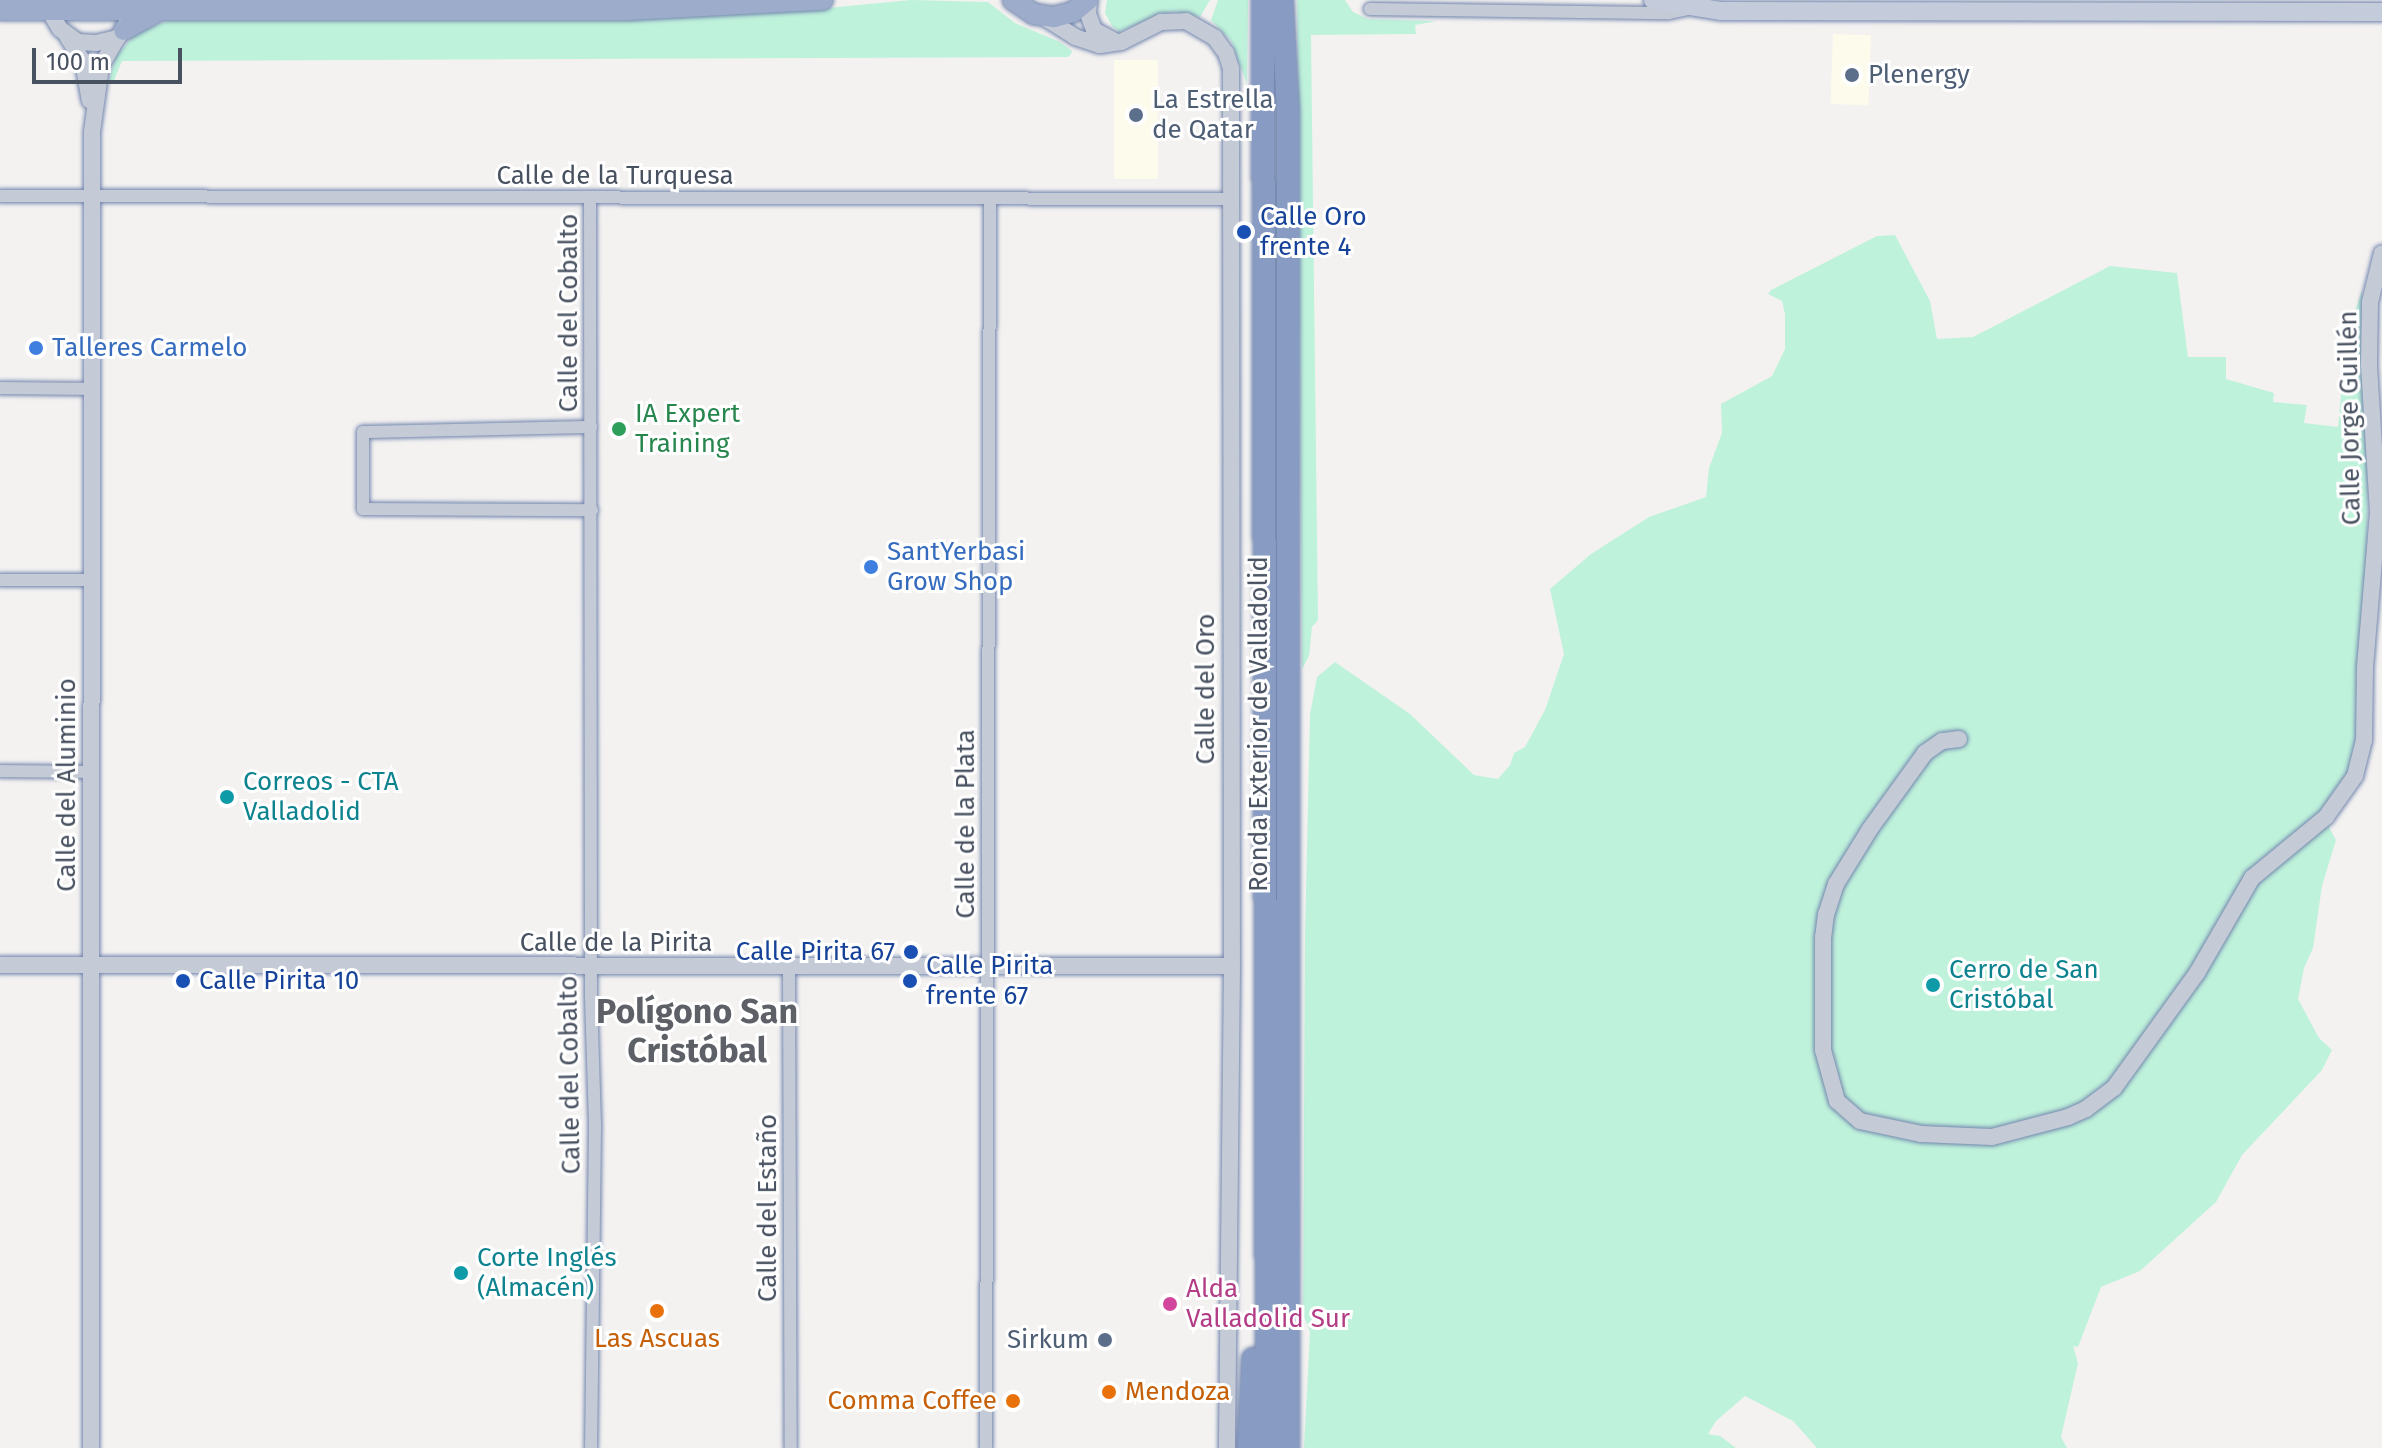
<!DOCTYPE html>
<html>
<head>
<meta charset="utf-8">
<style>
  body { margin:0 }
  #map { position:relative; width:2382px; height:1448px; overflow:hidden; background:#f4f2f1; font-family:"Fira Sans",sans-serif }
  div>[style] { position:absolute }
  .commercial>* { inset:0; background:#fdfbec; transform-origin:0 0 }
  .green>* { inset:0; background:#bff2db }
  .roads { filter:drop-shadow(0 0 2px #7386ae) drop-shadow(0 0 2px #7386ae) }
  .minor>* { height:12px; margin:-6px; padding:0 6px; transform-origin:6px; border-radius:6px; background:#c5cbd6 }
  .tertiary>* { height:16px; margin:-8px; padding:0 8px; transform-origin:8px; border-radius:8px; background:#c5cbd6 }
  .secondary>* { height:18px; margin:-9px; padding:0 9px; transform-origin:9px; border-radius:9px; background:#c4cbdb }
  .trunk>* { height:20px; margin:-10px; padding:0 10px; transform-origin:10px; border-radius:10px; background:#9cacca }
  .motorway>* { height:22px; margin:-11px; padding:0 11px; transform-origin:11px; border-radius:11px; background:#889bc2 }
  .dots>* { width:22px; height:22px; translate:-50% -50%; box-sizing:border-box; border:4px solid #fff; border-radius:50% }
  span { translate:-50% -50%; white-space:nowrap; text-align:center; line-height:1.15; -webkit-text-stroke:6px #fff; paint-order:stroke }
  .service-label { font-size:26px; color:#4e5e75 }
  .left { translate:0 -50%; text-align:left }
  .right { translate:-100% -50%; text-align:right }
  .street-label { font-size:26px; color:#485160 }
  .transit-label { font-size:26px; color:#164399 }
  .shop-label { font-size:26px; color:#366cbe }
  .leisure-label { font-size:26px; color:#27864d }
  .culture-label { font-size:26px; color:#0d838f }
  .hotel-label { font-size:26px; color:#b23c85 }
  .food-label { font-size:26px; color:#c56008 }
  .district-label { font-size:34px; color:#5d6067; font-weight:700 }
  .scale { position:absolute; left:32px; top:48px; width:150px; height:36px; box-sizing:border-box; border:4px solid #485160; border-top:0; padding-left:10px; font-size:24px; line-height:28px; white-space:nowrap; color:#485160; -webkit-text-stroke:6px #fff; paint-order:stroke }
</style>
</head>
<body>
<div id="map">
  <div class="commercial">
    <div style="left:1833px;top:34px;width:38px;height:70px;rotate:2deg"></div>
    <div style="left:1158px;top:60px;width:119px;height:44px;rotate:90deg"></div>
  </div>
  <div class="green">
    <div style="clip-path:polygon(911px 0,988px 2px,1015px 23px,1060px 42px,1072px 51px,1071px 54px,1068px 57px,122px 61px,113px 83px,109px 81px,115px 57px,136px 33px,175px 18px,806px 10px)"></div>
    <div style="clip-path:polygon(1107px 0,1210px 0,1200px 17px,1174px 12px,1160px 14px,1119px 32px,1112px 26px,1105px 13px)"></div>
    <div style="clip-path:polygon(1218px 0,1248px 0,1247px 84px,1231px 41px,1211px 20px)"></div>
    <div style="clip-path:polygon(1297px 0,1345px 0,1353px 12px,1368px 19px,1436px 21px,1415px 25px,1416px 34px,1311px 35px,1318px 620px,1312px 627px,1309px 656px,1302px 669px)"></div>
    <div style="clip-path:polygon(1895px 235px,1930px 301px,1937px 339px,1973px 337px,2110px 266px,2177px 273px,2188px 357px,2226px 357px,2226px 379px,2274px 393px,2273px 402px,2307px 405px,2304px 423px,2338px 427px,2347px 335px,2362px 290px,2368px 413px,2367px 580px,2358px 740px,2349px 775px,2332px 803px,2329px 827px,2336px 840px,2322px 886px,2313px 948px,2304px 968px,2298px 999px,2319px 1038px,2332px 1050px,2322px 1070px,2242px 1155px,2216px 1202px,2140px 1271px,2101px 1287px,2078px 1347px,2073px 1346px,2078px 1363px,2061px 1437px,2067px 1448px,1817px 1448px,1793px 1421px,1745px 1396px,1716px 1421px,1708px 1434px,1720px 1436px,1736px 1448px,1304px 1448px,1310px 1332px,1303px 1314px,1305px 937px,1310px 714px,1317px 677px,1335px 662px,1410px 714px,1474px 775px,1498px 779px,1510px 765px,1514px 753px,1525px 747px,1545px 710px,1564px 654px,1550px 589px,1591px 554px,1649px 517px,1706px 497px,1709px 468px,1722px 433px,1721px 404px,1772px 376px,1785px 349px,1785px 314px,1782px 301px,1768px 294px,1771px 290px,1877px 236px)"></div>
  </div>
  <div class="roads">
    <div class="minor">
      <div style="left:1370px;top:9px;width:299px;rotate:0.8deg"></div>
      <div style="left:1669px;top:13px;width:19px;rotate:-12deg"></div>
      <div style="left:0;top:196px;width:1231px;rotate:0.14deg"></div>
      <div style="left:590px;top:198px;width:799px;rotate:89.93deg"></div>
      <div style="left:591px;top:997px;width:130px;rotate:88.2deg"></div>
      <div style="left:595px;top:1127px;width:321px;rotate:90.7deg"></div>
      <div style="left:0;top:388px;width:93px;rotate:0.6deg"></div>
      <div style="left:591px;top:427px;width:228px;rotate:178.7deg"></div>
      <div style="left:363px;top:432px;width:77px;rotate:90deg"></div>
      <div style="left:363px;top:509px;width:229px;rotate:0.3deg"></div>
      <div style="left:0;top:580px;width:92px"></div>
      <div style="left:0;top:771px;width:92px;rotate:0.6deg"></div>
      <div style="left:789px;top:967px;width:481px;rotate:89.8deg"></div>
      <div style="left:986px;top:1448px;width:1249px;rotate:-89.82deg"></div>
    </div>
    <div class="tertiary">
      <div style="left:47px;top:0;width:9px;rotate:84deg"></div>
      <div style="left:48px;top:9px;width:23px;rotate:59deg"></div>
      <div style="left:60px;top:29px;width:22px;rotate:36deg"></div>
      <div style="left:78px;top:42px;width:18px;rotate:3deg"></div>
      <div style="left:96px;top:43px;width:22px;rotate:-13deg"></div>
      <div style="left:117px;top:38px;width:11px;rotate:-49deg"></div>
      <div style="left:124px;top:30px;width:32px;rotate:-68deg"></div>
      <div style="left:1089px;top:0;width:14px;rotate:94deg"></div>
      <div style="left:1088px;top:14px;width:17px;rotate:69deg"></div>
      <div style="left:1094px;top:30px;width:24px;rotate:28deg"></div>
      <div style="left:1042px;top:16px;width:39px;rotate:32deg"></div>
      <div style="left:1075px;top:37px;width:26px;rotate:18deg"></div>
      <div style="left:1100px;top:45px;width:21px;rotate:-8deg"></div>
      <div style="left:1121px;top:42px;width:45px;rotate:-26.6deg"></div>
      <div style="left:1161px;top:22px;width:25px;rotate:-2deg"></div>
      <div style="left:1186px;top:21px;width:34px;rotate:30deg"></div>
      <div style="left:1215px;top:38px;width:19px;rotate:54deg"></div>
      <div style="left:1226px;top:53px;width:16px;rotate:72deg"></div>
      <div style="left:1231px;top:68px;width:898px;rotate:89.94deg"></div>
      <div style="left:1232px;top:966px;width:482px;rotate:90.6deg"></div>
      <div style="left:67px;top:36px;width:31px;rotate:58deg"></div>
      <div style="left:83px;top:62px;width:39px;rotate:80deg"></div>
      <div style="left:1959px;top:739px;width:17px;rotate:173deg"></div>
      <div style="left:1942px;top:741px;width:21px;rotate:145deg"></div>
      <div style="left:1925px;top:753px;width:94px;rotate:125.9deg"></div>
      <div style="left:1870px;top:829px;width:65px;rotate:121.7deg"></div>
      <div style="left:1836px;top:884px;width:32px;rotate:108deg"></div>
      <div style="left:1826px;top:914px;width:23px;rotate:97deg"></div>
      <div style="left:1823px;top:937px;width:113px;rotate:90deg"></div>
      <div style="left:1823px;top:1050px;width:53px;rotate:74.6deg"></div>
      <div style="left:1837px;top:1101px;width:30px;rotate:41deg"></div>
      <div style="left:1860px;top:1121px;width:62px;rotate:12deg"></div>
      <div style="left:1921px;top:1134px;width:71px;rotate:2.4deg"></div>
      <div style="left:1992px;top:1137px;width:79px;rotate:-14.7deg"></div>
      <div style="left:2068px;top:1117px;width:20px;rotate:-24deg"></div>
      <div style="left:2086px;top:1109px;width:35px;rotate:-37deg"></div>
      <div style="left:2114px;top:1088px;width:142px;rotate:-54.2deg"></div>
      <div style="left:2197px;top:973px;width:110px;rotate:-59.9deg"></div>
      <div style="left:2252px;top:878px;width:96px;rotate:-39.5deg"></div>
      <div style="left:2326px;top:817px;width:50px;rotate:-54.7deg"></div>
      <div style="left:2355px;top:776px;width:36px;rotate:-76deg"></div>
      <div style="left:2364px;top:741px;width:74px;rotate:-89.2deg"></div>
      <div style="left:2365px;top:667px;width:155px;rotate:-85.2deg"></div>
      <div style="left:2378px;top:513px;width:149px;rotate:-93.5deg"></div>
      <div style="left:2369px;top:364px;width:62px;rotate:-89.1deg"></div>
      <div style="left:2370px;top:302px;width:50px;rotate:-76.2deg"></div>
      <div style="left:0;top:965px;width:1232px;rotate:0.05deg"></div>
      <div style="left:91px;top:1448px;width:1316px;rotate:-89.96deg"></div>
      <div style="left:92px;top:132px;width:67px;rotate:-82.2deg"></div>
      <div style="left:101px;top:66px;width:32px;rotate:-60deg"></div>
    </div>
    <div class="secondary">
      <div style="left:1653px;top:0;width:68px;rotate:9.3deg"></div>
      <div style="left:1720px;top:11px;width:662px;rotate:0.09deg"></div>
    </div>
    <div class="trunk">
      <div style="left:1013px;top:0;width:25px;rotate:34deg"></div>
      <div style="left:1034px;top:14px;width:20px;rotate:9deg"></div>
      <div style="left:1054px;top:17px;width:20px;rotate:-15deg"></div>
      <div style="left:1073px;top:12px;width:19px;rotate:-39deg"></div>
      <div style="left:0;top:10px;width:629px"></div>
      <div style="left:629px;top:10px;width:194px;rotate:-3deg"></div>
      <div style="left:124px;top:30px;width:43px;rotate:-28.9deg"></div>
    </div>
    <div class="motorway">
      <div style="left:1263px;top:0;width:1448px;rotate:89.84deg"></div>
      <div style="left:1282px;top:0;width:111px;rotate:86.9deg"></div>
      <div style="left:1288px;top:111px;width:1337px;rotate:90deg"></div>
      <div style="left:1249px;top:1448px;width:89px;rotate:-87.4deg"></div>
    </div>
  </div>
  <div class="dots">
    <div style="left:1852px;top:75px;background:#5c6f8a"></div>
    <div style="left:1136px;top:115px;background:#5c6f8a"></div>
    <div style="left:1244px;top:232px;background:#1a4fb4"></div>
    <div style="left:36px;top:348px;background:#3f7fe0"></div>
    <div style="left:619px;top:429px;background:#2e9e5b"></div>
    <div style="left:871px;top:567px;background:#3f7fe0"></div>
    <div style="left:227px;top:797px;background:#0f9aa8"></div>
    <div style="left:911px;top:952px;background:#1a4fb4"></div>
    <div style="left:183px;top:981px;background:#1a4fb4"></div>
    <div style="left:910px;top:981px;background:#1a4fb4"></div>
    <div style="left:1933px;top:985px;background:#0f9aa8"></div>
    <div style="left:461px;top:1273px;background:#0f9aa8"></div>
    <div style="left:1170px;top:1304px;background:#d1479c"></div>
    <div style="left:657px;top:1311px;background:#e8710a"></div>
    <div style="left:1105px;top:1340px;background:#5c6f8a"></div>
    <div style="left:1109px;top:1392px;background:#e8710a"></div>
    <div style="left:1013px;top:1401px;background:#e8710a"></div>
  </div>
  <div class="service-label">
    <span class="left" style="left:1868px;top:75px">Plenergy</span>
    <span class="left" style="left:1152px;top:115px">La Estrella<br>de Qatar</span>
    <span class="right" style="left:1089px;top:1340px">Sirkum</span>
  </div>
  <div class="street-label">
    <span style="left:615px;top:176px">Calle de la Turquesa</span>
    <span style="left:569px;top:313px;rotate:-90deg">Calle del Cobalto</span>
    <span style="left:2350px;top:418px;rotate:-91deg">Calle Jorge Guillén</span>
    <span style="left:1206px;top:689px;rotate:-90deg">Calle del Oro</span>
    <span style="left:1259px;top:724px;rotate:-90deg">Ronda Exterior de Valladolid</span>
    <span style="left:67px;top:785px;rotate:-90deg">Calle del Aluminio</span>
    <span style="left:966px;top:824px;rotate:-90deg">Calle de la Plata</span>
    <span style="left:616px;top:943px">Calle de la Pirita</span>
    <span style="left:570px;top:1075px;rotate:-91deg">Calle del Cobalto</span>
    <span style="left:768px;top:1208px;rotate:-90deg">Calle del Estaño</span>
  </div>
  <div class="transit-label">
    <span class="left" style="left:1260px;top:232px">Calle Oro<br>frente 4</span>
    <span class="right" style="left:895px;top:952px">Calle Pirita 67</span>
    <span class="left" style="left:926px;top:981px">Calle Pirita<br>frente 67</span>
    <span class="left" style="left:199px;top:981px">Calle Pirita 10</span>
  </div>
  <div class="shop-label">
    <span class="left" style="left:52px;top:348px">Talleres Carmelo</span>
    <span class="left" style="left:887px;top:567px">SantYerbasi<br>Grow Shop</span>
  </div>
  <div class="leisure-label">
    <span class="left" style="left:635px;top:429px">IA Expert<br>Training</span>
  </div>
  <div class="culture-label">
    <span class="left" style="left:243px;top:797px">Correos - CTA<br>Valladolid</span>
    <span class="left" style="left:1949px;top:985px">Cerro de San<br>Cristóbal</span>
    <span class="left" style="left:477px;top:1273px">Corte Inglés<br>(Almacén)</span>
  </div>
  <div class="hotel-label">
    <span class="left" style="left:1186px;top:1304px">Alda<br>Valladolid Sur</span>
  </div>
  <div class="food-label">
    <span style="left:657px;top:1339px">Las Ascuas</span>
    <span class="left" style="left:1125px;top:1392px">Mendoza</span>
    <span class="right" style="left:997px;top:1401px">Comma Coffee</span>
  </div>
  <div class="district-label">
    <span style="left:697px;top:1031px">Polígono San<br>Cristóbal</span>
  </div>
  <div class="scale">100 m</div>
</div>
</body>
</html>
